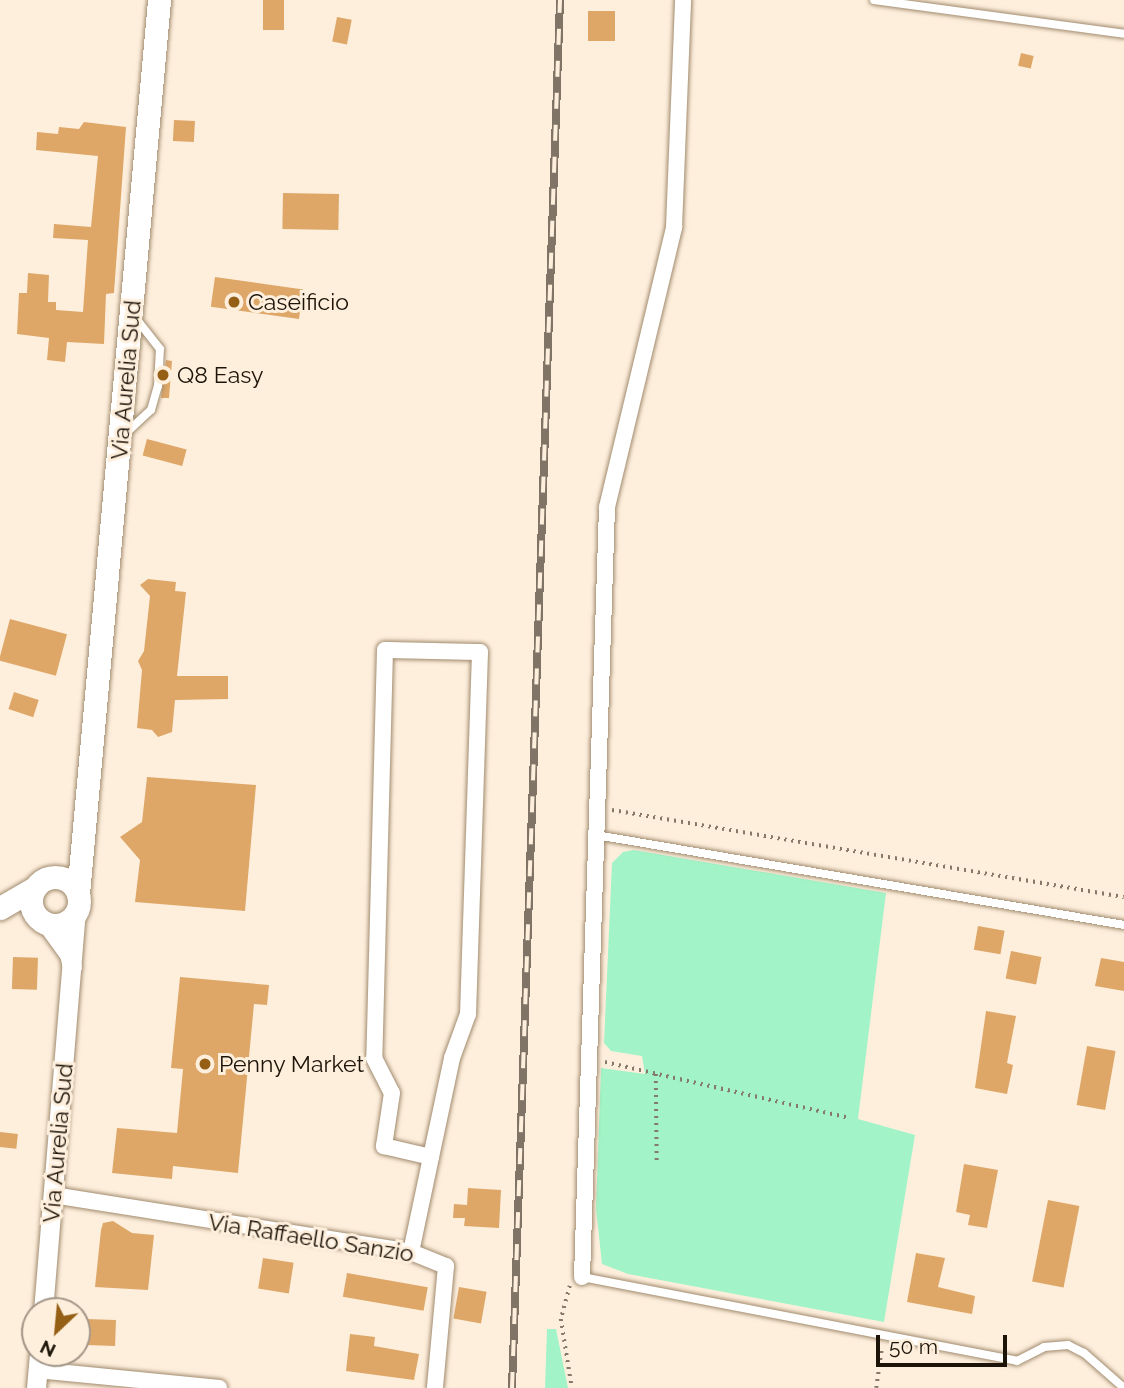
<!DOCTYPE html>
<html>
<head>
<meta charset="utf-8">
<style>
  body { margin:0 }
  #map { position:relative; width:1124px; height:1388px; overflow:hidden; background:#feefdd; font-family:Raleway,sans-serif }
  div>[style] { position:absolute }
  .green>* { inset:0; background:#a2f4c8 }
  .building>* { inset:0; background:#dea768; transform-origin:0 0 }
  .path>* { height:3.5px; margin-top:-1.75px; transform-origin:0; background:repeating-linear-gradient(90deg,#84796a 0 2px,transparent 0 7px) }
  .roads { filter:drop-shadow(0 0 2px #a18b6e) drop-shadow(0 0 2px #a18b6e) }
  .service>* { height:8px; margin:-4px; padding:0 4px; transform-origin:4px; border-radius:4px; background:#fff }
  .minor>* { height:16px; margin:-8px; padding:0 8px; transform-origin:8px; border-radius:8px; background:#fff }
  .tertiary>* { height:19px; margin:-9.5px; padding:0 9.5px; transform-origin:9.5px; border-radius:9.5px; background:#fff }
  .secondary>* { height:23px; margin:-11.5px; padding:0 11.5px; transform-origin:11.5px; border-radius:11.5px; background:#fff }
  .secondary>.ring { margin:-11.5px; padding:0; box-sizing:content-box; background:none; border:23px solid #fff; border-radius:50% }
  .rail>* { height:8px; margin-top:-4px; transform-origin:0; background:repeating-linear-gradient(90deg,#feefdd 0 16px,#807466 0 32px); box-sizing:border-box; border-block:2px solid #807466 }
  .dots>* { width:19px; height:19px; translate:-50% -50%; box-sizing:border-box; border:4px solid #feefdd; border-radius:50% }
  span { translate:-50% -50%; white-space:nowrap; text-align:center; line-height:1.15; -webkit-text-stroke:6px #feefdd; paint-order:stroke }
  .poi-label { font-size:23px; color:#1d1409 }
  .left { translate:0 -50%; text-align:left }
  .street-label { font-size:23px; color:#1d1409 }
  .north { position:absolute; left:21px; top:1297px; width:70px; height:70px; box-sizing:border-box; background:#feefdd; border:2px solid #a49788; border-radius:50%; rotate:206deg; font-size:19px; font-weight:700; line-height:28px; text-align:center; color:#1d1409 }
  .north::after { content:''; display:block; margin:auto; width:24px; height:32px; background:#956016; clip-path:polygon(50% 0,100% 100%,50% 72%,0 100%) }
  .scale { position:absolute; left:876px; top:1335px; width:131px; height:32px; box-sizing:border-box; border:4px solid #1d1409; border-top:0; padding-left:9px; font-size:21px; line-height:24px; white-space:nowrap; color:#1d1409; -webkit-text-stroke:5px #feefdd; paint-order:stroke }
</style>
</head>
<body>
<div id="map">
  <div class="green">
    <div style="clip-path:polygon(634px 850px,886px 893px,858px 1119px,915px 1135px,884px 1322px,628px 1274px,602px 1264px,596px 1209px,601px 1068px,645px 1074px,642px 1056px,611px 1051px,604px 1043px,612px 863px,623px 852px)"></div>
    <div style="clip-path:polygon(547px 1329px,556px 1329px,568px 1388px,545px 1388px)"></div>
  </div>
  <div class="building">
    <div style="left:263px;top:0;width:21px;height:30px"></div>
    <div style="left:588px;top:11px;width:27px;height:30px"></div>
    <div style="left:337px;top:17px;width:15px;height:25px;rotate:11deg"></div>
    <div style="left:1021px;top:53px;width:13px;height:13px;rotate:13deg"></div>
    <div style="left:174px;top:120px;width:21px;height:21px;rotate:3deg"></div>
    <div style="clip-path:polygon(84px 122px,126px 127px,114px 293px,106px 294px,104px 344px,67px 342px,65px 362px,47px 360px,49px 338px,17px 334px,19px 293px,27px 293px,28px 273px,49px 275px,48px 302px,56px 302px,56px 310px,83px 312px,88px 240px,53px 238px,54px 224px,91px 227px,98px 156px,36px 150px,37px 132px,58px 134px,59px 127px,79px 129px)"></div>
    <div style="left:283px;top:193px;width:56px;height:36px;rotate:1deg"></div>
    <div style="left:215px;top:277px;width:89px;height:30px;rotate:8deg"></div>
    <div style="clip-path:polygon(166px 360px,172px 361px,169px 398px,161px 398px)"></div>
    <div style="left:147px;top:439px;width:41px;height:17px;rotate:15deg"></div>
    <div style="clip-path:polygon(148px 579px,176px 582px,175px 591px,186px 592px,177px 676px,228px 676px,228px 699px,175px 700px,172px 732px,158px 737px,152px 730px,137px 728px,142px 670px,138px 661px,144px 651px,150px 596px,140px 585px)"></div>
    <div style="left:10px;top:619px;width:59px;height:43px;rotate:15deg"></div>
    <div style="left:14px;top:692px;width:26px;height:18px;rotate:18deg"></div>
    <div style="clip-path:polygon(147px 777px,256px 785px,245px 911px,135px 902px,140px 860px,120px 837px,142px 822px)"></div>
    <div style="left:978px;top:926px;width:27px;height:24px;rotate:10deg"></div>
    <div style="left:1011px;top:951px;width:31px;height:28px;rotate:11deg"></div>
    <div style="left:13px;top:957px;width:25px;height:32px;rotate:2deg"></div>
    <div style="clip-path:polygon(1101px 958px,1124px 962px,1124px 991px,1095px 986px)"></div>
    <div style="clip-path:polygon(180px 977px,269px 985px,267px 1005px,254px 1004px,238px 1173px,173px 1166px,172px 1179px,112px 1173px,117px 1128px,177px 1133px,183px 1069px,171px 1068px)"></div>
    <div style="clip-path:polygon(986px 1011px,1016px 1016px,1007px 1063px,1013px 1065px,1007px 1094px,975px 1088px)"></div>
    <div style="left:1087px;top:1046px;width:29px;height:60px;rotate:10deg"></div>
    <div style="left:0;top:1132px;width:18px;height:15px;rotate:6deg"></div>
    <div style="clip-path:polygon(964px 1164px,998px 1170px,987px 1228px,968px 1225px,970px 1215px,956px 1212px)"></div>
    <div style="clip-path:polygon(468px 1188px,501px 1190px,499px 1228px,464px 1226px,465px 1218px,453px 1218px,454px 1204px,467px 1205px)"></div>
    <div style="left:1048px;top:1200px;width:32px;height:83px;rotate:11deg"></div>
    <div style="clip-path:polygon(113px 1221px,132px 1233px,154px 1235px,148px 1290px,95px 1287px,101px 1230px,103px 1223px)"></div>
    <div style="clip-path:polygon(916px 1253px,945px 1258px,938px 1287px,975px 1296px,972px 1314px,907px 1302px)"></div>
    <div style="left:263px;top:1258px;width:31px;height:31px;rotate:9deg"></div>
    <div style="left:347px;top:1273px;width:82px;height:24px;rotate:10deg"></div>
    <div style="left:459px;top:1287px;width:28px;height:32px;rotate:10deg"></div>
    <div style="left:86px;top:1319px;width:30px;height:26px;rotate:2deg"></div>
    <div style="clip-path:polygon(350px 1334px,375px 1337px,374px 1346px,419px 1354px,414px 1380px,346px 1371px)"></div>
  </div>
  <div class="path">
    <div style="left:612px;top:810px;width:519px;rotate:9.64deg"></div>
    <div style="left:605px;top:1062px;width:251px;rotate:12.9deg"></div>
    <div style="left:656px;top:1074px;width:90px;rotate:89.4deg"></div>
    <div style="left:570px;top:1286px;width:34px;rotate:105deg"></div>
    <div style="left:561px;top:1319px;width:70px;rotate:80.9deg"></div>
    <div style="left:876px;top:1388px;width:42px;rotate:-81.9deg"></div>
  </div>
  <div class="roads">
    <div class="service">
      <div style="left:874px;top:0;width:252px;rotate:7.7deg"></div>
      <div style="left:126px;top:433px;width:34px;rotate:-43deg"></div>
      <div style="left:151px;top:410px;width:25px;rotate:-74deg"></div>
      <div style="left:158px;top:386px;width:37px;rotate:-87deg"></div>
      <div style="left:160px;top:349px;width:42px;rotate:-128.2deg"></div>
      <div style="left:596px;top:835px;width:536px;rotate:9.67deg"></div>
      <div style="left:582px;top:1277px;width:443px;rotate:10.9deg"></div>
      <div style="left:1017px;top:1361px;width:30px;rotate:-27deg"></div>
      <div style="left:1044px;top:1347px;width:24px;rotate:-5deg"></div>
      <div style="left:1068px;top:1345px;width:18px;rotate:27deg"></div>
      <div style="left:1084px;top:1353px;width:53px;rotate:41.2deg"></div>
    </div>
    <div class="minor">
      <div style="left:53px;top:1195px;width:363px;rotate:9deg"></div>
      <div style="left:411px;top:1252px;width:38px;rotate:22deg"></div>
      <div style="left:446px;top:1266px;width:122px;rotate:95.2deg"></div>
      <div style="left:411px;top:1252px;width:97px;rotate:-78.1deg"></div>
      <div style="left:431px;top:1157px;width:101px;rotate:-78deg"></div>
      <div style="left:452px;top:1058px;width:47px;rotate:-70deg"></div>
      <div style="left:468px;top:1014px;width:362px;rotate:-88.1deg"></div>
      <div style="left:480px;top:652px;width:95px;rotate:-178.8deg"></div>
      <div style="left:385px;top:650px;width:408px;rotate:91.5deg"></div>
      <div style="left:374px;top:1058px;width:39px;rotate:63deg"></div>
      <div style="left:392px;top:1093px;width:54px;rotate:98.6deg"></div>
      <div style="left:384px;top:1146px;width:48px;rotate:13.2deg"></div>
      <div style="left:582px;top:1277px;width:770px;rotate:-88.14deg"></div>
      <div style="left:607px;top:507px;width:288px;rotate:-76.5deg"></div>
      <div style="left:674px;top:227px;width:227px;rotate:-87.7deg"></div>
      <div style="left:37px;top:1370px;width:183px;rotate:5.6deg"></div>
    </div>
    <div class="tertiary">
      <div style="left:47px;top:924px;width:37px;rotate:54deg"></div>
      <div style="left:69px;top:954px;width:13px;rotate:77deg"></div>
      <div style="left:43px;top:1311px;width:400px;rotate:-85.3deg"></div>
      <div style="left:36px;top:1388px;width:35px;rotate:-85deg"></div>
    </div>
    <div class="secondary">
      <div class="ring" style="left:31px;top:877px;width:25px;height:25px"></div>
      <div style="left:78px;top:894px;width:898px;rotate:-84.82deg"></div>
      <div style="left:0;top:908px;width:39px;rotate:-30deg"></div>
    </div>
  </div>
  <div class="rail">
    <div style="left:512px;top:1388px;width:1389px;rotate:-88.02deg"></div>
  </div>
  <div class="dots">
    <div style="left:234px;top:302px;background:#956016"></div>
    <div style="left:163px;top:375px;background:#956016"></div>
    <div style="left:205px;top:1064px;background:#956016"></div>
  </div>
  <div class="poi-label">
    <span class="left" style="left:248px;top:302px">Caseificio</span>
    <span class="left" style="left:177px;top:375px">Q8 Easy</span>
    <span class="left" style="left:219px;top:1064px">Penny Market</span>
  </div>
  <div class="street-label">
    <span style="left:126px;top:380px;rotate:-85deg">Via Aurelia Sud</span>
    <span style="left:58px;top:1143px;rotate:-85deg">Via Aurelia Sud</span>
    <span style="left:311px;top:1238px;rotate:9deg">Via Raffaello Sanzio</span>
  </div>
  <div class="north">N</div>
  <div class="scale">50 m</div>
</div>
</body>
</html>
